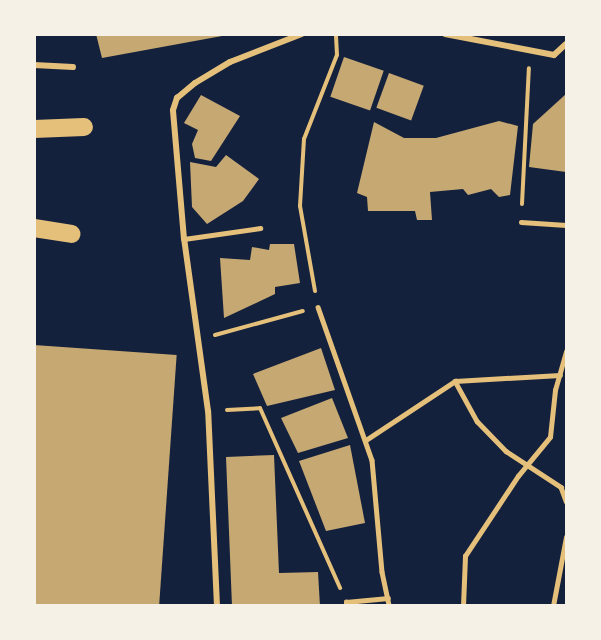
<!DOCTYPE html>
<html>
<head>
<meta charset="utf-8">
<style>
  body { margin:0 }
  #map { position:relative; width:601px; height:640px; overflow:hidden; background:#14213d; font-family:Figtree,sans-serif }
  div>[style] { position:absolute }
  .building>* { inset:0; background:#c6a872; transform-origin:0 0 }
  .path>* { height:4px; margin:-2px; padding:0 2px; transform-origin:2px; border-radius:2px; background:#e5c07b }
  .service>* { height:4.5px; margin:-2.25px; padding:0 2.25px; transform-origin:2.25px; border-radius:2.25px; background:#e5c07b }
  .minor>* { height:6px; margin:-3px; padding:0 3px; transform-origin:3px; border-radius:3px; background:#e5c07b }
  .motorway>* { height:18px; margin:-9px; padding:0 9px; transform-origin:9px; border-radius:9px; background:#e5c07b }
  span { translate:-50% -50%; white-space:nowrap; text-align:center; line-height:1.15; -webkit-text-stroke:6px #f6f1e7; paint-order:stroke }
  .frame { position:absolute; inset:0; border:36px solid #f6f1e7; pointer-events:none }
</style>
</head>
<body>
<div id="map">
  <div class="building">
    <div style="clip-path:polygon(96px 34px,222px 34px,222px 36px,102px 58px)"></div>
    <div style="left:344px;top:57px;width:42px;height:42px;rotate:19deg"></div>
    <div style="left:389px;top:73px;width:37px;height:37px;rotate:20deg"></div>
    <div style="clip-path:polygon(566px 94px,566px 172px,529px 167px,533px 124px)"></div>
    <div style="clip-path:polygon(201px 95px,240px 116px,211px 161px,195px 158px,192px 144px,198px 130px,184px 123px)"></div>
    <div style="clip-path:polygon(499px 121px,518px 126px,510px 195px,499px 197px,491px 189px,468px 195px,463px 189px,430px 192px,432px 220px,417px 220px,415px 211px,368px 211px,367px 197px,357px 193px,374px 122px,404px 138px,436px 138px)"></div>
    <div style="clip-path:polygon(226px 155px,259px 179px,243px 201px,207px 224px,192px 207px,190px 162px,216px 167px)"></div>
    <div style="clip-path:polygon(270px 244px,294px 244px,300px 283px,275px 287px,275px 294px,224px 318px,220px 258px,250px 260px,252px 247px,269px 250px)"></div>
    <div style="left:34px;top:345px;width:143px;height:261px;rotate:4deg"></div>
    <div style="clip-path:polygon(321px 348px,335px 390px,267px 406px,253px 374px)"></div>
    <div style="clip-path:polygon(332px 398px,348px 438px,298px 453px,281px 418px)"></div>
    <div style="clip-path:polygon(350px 445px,365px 523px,326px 531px,299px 461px)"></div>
    <div style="clip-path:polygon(274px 455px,279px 573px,318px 572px,320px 606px,232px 606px,226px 457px)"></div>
  </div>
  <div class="path">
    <div style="left:522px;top:204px;width:136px;rotate:-87.1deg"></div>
    <div style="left:315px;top:291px;width:86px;rotate:-100deg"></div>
    <div style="left:300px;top:206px;width:67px;rotate:-86.6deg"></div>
    <div style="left:304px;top:139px;width:90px;rotate:-68.6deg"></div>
    <div style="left:337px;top:55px;width:21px;rotate:-93deg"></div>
    <div style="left:215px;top:335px;width:91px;rotate:-15.3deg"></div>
    <div style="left:227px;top:410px;width:33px;rotate:-3deg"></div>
    <div style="left:260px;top:408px;width:197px;rotate:66deg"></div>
  </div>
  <div class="service">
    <div style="left:521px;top:222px;width:45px;rotate:3.8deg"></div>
    <div style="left:184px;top:239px;width:77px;rotate:-8.2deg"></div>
    <div style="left:318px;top:307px;width:162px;rotate:70.6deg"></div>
    <div style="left:372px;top:460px;width:112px;rotate:84.9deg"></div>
    <div style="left:382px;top:572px;width:35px;rotate:78deg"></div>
    <div style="left:455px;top:381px;width:46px;rotate:61.2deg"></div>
    <div style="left:477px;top:421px;width:42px;rotate:46deg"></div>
    <div style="left:506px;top:451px;width:66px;rotate:33.2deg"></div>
    <div style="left:561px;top:487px;width:15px;rotate:70deg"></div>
    <div style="left:366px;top:440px;width:107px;rotate:-33.5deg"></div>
    <div style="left:455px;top:381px;width:105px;rotate:-3.3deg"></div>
    <div style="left:346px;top:606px;width:4px;rotate:-90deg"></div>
    <div style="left:346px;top:602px;width:42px;rotate:-5.4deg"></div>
    <div style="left:463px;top:606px;width:50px;rotate:-87.7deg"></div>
    <div style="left:465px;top:556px;width:96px;rotate:-56.5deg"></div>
    <div style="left:518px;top:476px;width:50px;rotate:-50.6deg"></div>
    <div style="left:550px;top:437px;width:47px;rotate:-83.9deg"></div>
    <div style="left:555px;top:390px;width:40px;rotate:-74deg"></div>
    <div style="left:553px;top:606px;width:70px;rotate:-79.3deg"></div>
  </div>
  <div class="minor">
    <div style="left:445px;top:34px;width:111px;rotate:10.9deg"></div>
    <div style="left:554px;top:55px;width:16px;rotate:-43deg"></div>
    <div style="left:34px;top:65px;width:39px;rotate:3deg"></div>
    <div style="left:217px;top:606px;width:195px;rotate:-92.6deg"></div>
    <div style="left:208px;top:411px;width:174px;rotate:-97.9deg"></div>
    <div style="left:184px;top:239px;width:129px;rotate:-94.9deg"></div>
    <div style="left:173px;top:110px;width:13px;rotate:-72deg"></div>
    <div style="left:177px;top:98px;width:23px;rotate:-40deg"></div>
    <div style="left:195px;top:83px;width:41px;rotate:-31deg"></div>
    <div style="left:230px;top:62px;width:77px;rotate:-21.3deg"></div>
  </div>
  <div class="motorway">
    <div style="left:34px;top:129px;width:50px;rotate:-2.3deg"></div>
    <div style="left:34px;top:228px;width:38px;rotate:9deg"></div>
  </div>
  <div class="frame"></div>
</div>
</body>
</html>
